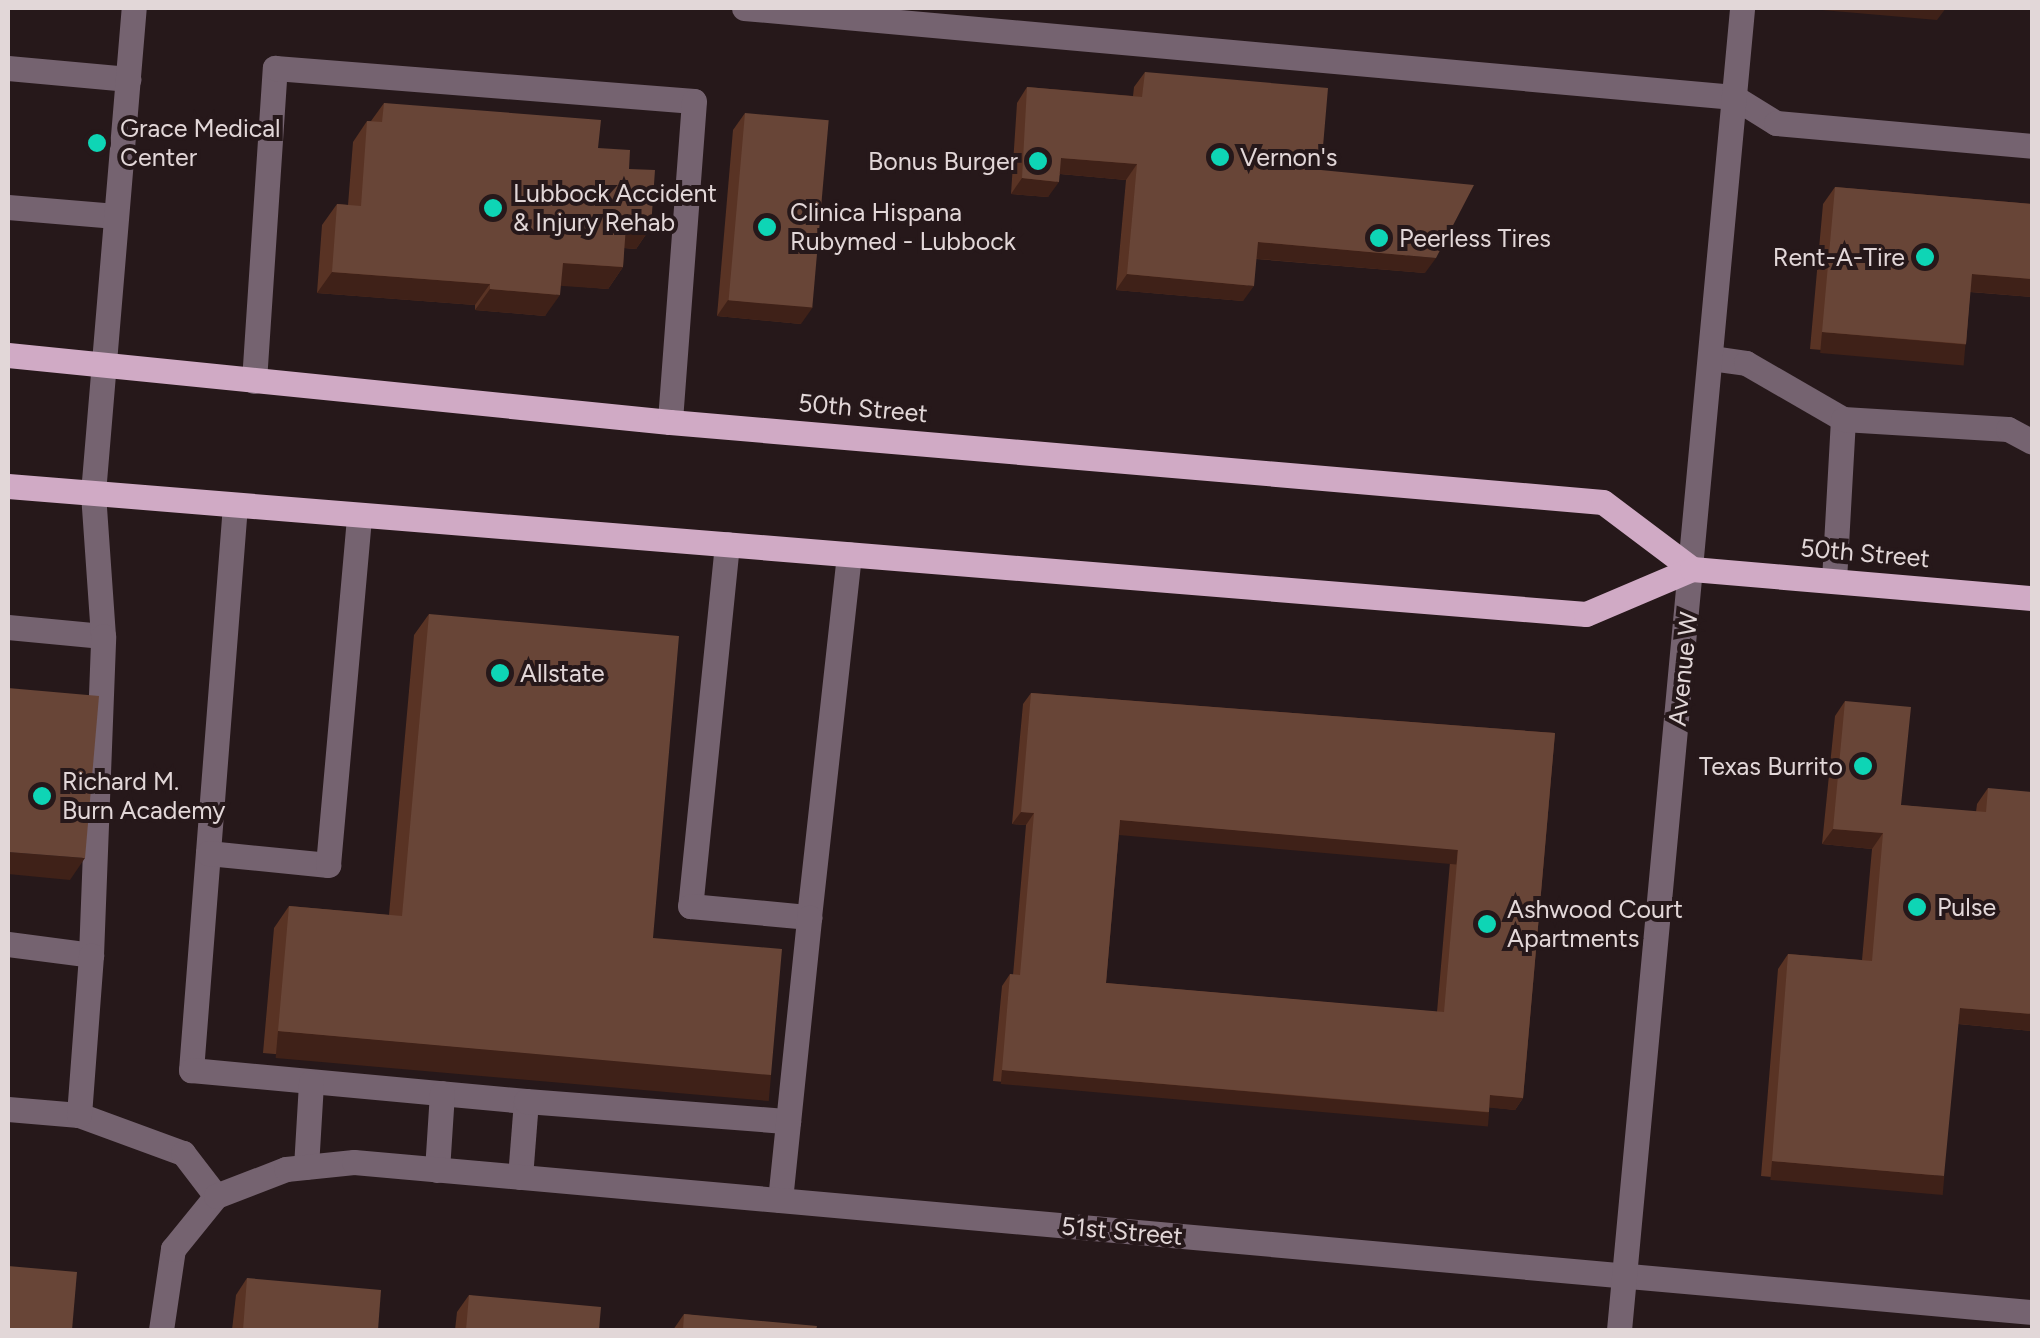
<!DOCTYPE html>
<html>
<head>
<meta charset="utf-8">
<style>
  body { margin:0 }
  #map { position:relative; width:2040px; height:1338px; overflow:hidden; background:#26181a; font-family:Figtree,sans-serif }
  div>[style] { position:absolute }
  .minor>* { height:25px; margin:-12.5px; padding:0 12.5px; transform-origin:12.5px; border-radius:12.5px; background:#756370 }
  .major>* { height:25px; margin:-12.5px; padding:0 12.5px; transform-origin:12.5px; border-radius:12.5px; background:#d0aac5 }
  .wall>* { inset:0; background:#593324 }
  .shaded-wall>* { inset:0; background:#3f2118; transform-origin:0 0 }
  .building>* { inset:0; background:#684537; transform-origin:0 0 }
  .dots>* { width:28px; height:28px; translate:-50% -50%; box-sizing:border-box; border:5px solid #26181a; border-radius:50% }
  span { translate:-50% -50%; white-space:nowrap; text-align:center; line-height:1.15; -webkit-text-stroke:8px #26181a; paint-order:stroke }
  .poi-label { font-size:25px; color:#e2d7d8 }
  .left { translate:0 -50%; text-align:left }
  .right { translate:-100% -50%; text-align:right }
  .street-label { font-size:25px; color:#e2d7d8 }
  .frame { position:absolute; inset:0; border:10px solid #e2d7d8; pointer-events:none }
</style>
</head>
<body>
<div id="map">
  <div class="minor">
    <div style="left:744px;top:8px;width:994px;rotate:5.14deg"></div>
    <div style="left:1734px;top:97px;width:49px;rotate:31.8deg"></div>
    <div style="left:1776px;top:123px;width:257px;rotate:5.1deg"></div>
    <div style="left:8px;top:68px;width:121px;rotate:5.2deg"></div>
    <div style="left:8px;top:207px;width:108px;rotate:4.8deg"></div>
    <div style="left:1711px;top:358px;width:35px;rotate:8deg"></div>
    <div style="left:1746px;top:363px;width:112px;rotate:30deg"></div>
    <div style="left:254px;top:381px;width:314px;rotate:-86.2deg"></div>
    <div style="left:275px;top:68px;width:420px;rotate:4.5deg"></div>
    <div style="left:694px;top:101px;width:322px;rotate:94.3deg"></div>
    <div style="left:235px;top:505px;width:567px;rotate:94.45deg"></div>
    <div style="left:191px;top:1070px;width:336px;rotate:5.3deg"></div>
    <div style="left:727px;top:544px;width:364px;rotate:95.8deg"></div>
    <div style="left:690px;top:906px;width:120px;rotate:5.3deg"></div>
    <div style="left:809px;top:917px;width:365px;rotate:-83.7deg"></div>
    <div style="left:1834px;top:580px;width:161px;rotate:-86.8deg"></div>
    <div style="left:1843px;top:419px;width:165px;rotate:3.5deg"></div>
    <div style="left:2008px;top:429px;width:27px;rotate:28deg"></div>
    <div style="left:8px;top:627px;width:95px;rotate:5.4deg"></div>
    <div style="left:103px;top:636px;width:143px;rotate:-94deg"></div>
    <div style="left:93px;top:493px;width:487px;rotate:-85.2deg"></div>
    <div style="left:208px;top:853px;width:121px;rotate:5.7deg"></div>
    <div style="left:328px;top:865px;width:351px;rotate:-84.9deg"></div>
    <div style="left:8px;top:944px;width:84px;rotate:7.5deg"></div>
    <div style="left:91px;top:955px;width:319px;rotate:-87.8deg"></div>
    <div style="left:8px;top:1109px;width:71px;rotate:4.8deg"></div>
    <div style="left:79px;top:1115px;width:111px;rotate:20.1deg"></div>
    <div style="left:183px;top:1153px;width:54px;rotate:52.5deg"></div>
    <div style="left:79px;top:1115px;width:160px;rotate:-85.7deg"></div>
    <div style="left:306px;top:1167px;width:85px;rotate:-86.6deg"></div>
    <div style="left:437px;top:1170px;width:77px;rotate:-86.3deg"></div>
    <div style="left:520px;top:1177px;width:76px;rotate:-85.5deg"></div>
    <div style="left:526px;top:1101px;width:263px;rotate:4.4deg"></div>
    <div style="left:780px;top:1200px;width:284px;rotate:-84.1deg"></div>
    <div style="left:161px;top:1330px;width:82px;rotate:-81.6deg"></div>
    <div style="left:173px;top:1249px;width:68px;rotate:-50.9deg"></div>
    <div style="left:216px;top:1196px;width:75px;rotate:-21.1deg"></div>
    <div style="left:286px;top:1169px;width:68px;rotate:-5.9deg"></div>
    <div style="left:354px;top:1162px;width:1685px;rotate:5.11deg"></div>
    <div style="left:1619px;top:1330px;width:1328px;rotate:-84.68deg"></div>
  </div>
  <div class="major">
    <div style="left:8px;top:355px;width:665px;rotate:5.78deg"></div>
    <div style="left:670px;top:422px;width:936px;rotate:4.9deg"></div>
    <div style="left:1603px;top:502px;width:111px;rotate:37deg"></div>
    <div style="left:8px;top:486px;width:1583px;rotate:4.64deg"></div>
    <div style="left:1586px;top:614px;width:115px;rotate:-23deg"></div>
    <div style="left:1692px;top:569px;width:341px;rotate:4.9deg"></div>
  </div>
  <div class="wall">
    <div style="clip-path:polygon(1145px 72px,1321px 170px,1425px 273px,1256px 259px,1243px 301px,1116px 290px,1126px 180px,1060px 174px,1048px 197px,1011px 194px,1017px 103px,1027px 87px,1133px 96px,1134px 87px)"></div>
    <div style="clip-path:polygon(384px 103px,598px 148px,629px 169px,651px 227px,636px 249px,624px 248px,623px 267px,608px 289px,561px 285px,545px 316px,475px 310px,475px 305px,317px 293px,322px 225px,337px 204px,348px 205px,353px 142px,367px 121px,371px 121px)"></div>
    <div style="clip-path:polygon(745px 113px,801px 324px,717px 316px,733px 130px)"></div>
    <div style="clip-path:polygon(1835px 187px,2032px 204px,2032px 297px,1970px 292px,1966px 344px,1954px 361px,1810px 349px,1823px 204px)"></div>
    <div style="clip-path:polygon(429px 614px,653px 938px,757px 1096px,263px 1053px,274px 928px,289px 906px,389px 915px,414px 635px)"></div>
    <div style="clip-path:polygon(evenodd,1031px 693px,1555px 733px,1523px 1098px,1515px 1110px,1489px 1107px,1489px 1112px,1480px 1124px,993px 1081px,1002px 986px,1010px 974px,1013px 975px,1026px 825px,1012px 824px,1023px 704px,1031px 693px,1119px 833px,1450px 862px,1437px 1012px,1106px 983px,1119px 833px)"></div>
    <div style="clip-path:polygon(1845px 701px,1901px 805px,1976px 812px,1977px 804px,1988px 788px,2032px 1031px,1958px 1024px,1933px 1191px,1761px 1176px,1778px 969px,1788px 954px,1862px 960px,1872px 849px,1822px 844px,1835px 716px)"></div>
    <div style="clip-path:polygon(247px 1278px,378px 1330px,232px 1330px,236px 1295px)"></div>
    <div style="clip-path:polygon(469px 1295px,599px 1330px,455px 1330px,457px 1312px)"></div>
    <div style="clip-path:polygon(684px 1314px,816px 1330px,673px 1330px)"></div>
  </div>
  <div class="shaded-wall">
    <div style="clip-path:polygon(1799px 8px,1946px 8px,1937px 20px)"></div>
    <div style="clip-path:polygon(1061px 158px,1137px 164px,1126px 180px,1050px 173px)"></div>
    <div style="clip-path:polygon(1022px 178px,1059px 182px,1048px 197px,1011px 194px)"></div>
    <div style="clip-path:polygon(626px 226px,651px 227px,636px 249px,612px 247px)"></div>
    <div style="clip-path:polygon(1258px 242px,1436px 258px,1425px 273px,1247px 258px)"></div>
    <div style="clip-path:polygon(563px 263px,623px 267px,608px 289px,548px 285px)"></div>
    <div style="clip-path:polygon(332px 272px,490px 284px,475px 305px,317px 293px)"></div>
    <div style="clip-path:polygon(1127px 274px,1254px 286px,1243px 301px,1116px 290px)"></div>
    <div style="clip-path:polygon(1972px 274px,2032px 279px,2032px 297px,1960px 291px)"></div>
    <div style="clip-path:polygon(490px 289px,560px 295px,545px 316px,475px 310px)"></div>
    <div style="clip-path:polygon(728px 300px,813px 307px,801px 324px,717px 316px)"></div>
    <div style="left:1822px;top:332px;width:144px;height:21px;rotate:5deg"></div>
    <div style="clip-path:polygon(1021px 812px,1034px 813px,1026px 825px,1012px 824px)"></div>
    <div style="left:1120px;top:820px;width:339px;height:15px;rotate:5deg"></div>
    <div style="clip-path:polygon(1833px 829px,1883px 833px,1872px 849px,1822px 844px)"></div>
    <div style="clip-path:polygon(8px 852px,85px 858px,70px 880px,8px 874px)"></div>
    <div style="clip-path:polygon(1960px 1008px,2032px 1014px,2032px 1031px,1949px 1023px)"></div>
    <div style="left:278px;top:1031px;width:495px;height:27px;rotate:5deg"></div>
    <div style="left:1002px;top:1070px;width:489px;height:14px;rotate:5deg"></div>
    <div style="clip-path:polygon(1490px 1095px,1523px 1098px,1515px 1110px,1482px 1107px)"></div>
    <div style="left:1772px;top:1161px;width:173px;height:19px;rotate:5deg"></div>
  </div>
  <div class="building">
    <div style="clip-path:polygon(1145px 72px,1328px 88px,1321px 170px,1474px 185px,1436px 258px,1258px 242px,1254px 286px,1127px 274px,1137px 164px,1061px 158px,1059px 182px,1022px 178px,1027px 87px,1142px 97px)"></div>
    <div style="clip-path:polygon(384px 103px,601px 120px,598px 148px,630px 150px,629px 169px,655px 170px,651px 227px,626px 226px,623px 267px,563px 263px,560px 295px,490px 289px,490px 284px,332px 272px,337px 204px,361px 206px,367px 121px,382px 122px)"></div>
    <div style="left:745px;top:113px;width:84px;height:188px;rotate:5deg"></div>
    <div style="clip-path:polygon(1835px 187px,2032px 204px,2032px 279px,1972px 274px,1966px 344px,1822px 332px)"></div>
    <div style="clip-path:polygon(429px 614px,679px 636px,653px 938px,782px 949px,771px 1075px,278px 1031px,289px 906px,402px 916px)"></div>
    <div style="clip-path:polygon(8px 688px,99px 696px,85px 858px,8px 852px)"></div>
    <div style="clip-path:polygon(evenodd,1031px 693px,1555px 733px,1523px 1098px,1490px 1095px,1489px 1112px,1002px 1070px,1010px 974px,1020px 975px,1034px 813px,1021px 812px,1031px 693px,1120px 820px,1458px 850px,1444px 1012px,1106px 983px,1120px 820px)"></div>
    <div style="clip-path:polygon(1845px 701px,1911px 707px,1901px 805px,1986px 812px,1988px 788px,2032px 792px,2032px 1014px,1960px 1008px,1944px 1176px,1772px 1161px,1788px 954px,1872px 961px,1883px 833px,1833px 829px)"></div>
    <div style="clip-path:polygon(8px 1266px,77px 1272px,72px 1330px,8px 1330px)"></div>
    <div style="clip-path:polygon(247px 1278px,381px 1290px,378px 1330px,243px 1330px)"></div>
    <div style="clip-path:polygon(469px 1295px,601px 1307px,599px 1330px,466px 1330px)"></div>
    <div style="clip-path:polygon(684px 1314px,817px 1326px,816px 1330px,683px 1330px)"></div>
  </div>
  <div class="dots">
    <div style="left:97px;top:143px;background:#0ed5b5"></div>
    <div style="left:1220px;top:157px;background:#0ed5b5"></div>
    <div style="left:1038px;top:161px;background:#0ed5b5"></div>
    <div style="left:493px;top:208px;background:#0ed5b5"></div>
    <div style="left:767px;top:227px;background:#0ed5b5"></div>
    <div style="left:1379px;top:238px;background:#0ed5b5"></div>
    <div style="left:1925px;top:257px;background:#0ed5b5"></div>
    <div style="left:500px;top:673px;background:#0ed5b5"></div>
    <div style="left:1863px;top:766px;background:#0ed5b5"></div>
    <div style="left:42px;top:796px;background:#0ed5b5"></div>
    <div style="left:1917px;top:907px;background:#0ed5b5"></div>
    <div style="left:1487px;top:924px;background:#0ed5b5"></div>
  </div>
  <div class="poi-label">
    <span class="left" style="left:120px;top:143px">Grace Medical<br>Center</span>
    <span class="left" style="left:1240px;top:157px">Vernon's</span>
    <span class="right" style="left:1018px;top:161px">Bonus Burger</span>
    <span class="left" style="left:513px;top:208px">Lubbock Accident<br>&amp; Injury Rehab</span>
    <span class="left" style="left:790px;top:227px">Clinica Hispana<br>Rubymed - Lubbock</span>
    <span class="left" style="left:1399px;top:238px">Peerless Tires</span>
    <span class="right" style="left:1905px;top:257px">Rent-A-Tire</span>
    <span class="left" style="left:520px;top:673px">Allstate</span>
    <span class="right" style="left:1843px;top:766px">Texas Burrito</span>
    <span class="left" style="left:62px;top:796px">Richard M.<br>Burn Academy</span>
    <span class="left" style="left:1937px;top:907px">Pulse</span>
    <span class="left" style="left:1507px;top:924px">Ashwood Court<br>Apartments</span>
  </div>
  <div class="street-label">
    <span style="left:863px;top:408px;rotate:5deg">50th Street</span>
    <span style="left:1865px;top:553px;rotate:5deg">50th Street</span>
    <span style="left:1683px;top:669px;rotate:-84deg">Avenue W</span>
    <span style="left:1122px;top:1231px;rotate:5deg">51st Street</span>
  </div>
  <div class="frame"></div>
</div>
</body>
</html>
